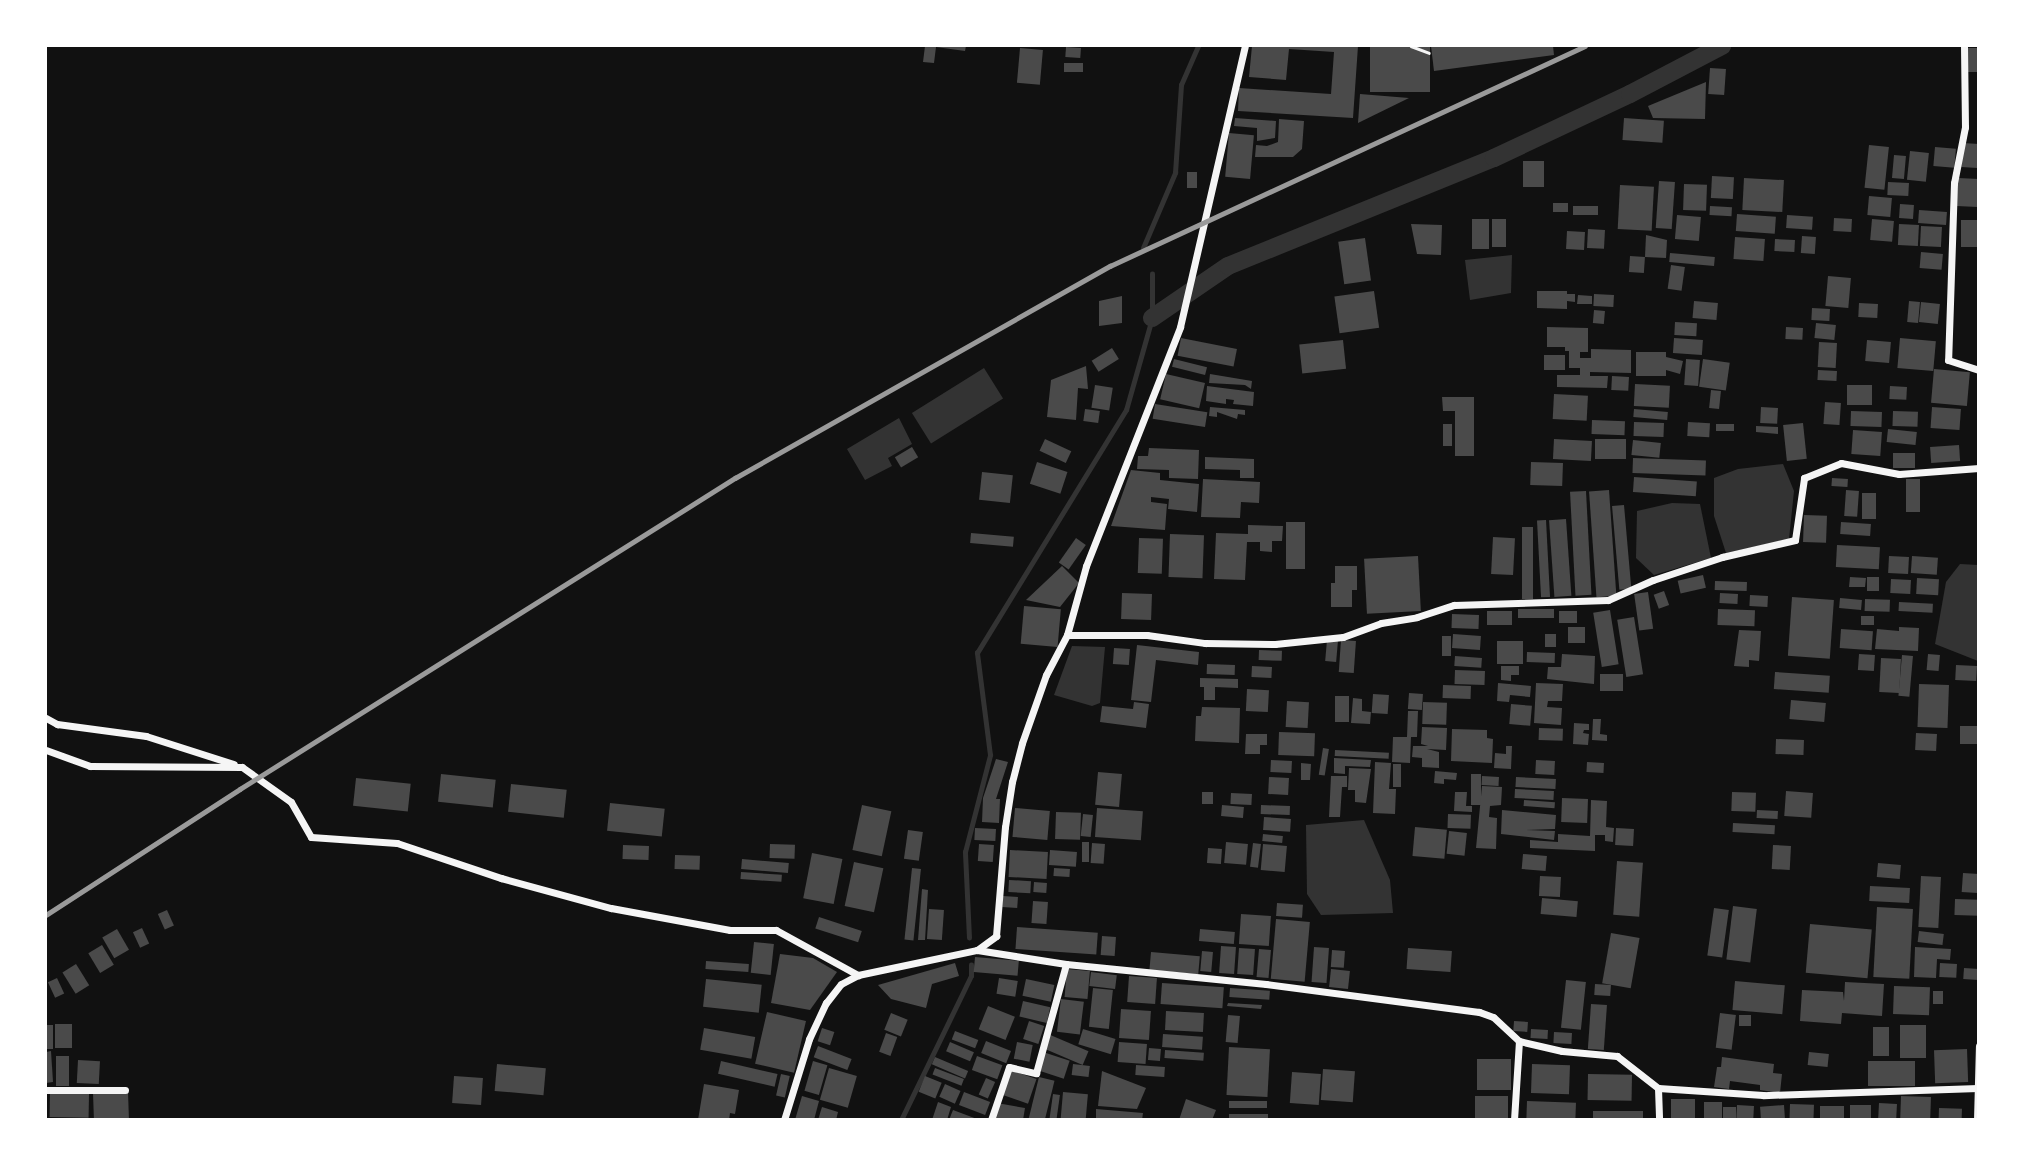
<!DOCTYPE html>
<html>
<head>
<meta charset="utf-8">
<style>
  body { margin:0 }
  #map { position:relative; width:2024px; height:1165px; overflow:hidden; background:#111; font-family:Rubik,sans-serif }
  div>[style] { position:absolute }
  .water>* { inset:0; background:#333; transform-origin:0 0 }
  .stream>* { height:4.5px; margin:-2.25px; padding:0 2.25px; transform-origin:2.25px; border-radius:2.25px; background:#333 }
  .canal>* { height:18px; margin:-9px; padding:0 9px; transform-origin:9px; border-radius:9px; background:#333 }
  .building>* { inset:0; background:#4a4a4a; transform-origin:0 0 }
  .path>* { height:2.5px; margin:-1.25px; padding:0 1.25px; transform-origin:1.25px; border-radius:1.25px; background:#f5f5f5 }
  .minor>* { height:7px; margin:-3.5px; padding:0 3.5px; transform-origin:3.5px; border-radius:3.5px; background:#f5f5f5 }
  .rail>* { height:4.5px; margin:-2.25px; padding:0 2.25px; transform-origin:2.25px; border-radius:2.25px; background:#9a9a9a }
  span { translate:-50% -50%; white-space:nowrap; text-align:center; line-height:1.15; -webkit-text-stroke:7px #fff; paint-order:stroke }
  .frame { position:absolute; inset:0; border:47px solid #fff; pointer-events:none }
</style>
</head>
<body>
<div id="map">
  <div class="water">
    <div style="clip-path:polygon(1512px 255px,1511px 293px,1470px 300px,1465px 260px)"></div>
    <div style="left:984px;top:368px;width:36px;height:85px;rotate:58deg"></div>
    <div style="clip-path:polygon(899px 418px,912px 444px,888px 458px,892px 466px,865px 480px,847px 449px)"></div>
    <div style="clip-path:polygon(1783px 464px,1794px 491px,1789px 539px,1726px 553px,1714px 516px,1714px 478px,1738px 469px)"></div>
    <div style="clip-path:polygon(1672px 503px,1700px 504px,1711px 558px,1654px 575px,1636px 558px,1637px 511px)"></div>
    <div style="clip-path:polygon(1960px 564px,1978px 565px,1978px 661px,1935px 644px,1946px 582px)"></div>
    <div style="clip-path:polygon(1072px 646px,1105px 647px,1100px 703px,1092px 706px,1054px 695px)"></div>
    <div style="clip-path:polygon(1364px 820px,1390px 880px,1393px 913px,1321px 915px,1307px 894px,1306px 825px)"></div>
  </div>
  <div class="stream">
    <div style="left:1143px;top:248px;width:82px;rotate:-66.9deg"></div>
    <div style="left:1175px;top:173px;width:88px;rotate:-86.1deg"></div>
    <div style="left:1181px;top:85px;width:43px;rotate:-66.4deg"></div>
    <div style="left:969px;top:938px;width:86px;rotate:-92.7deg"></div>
    <div style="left:965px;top:852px;width:100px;rotate:-75.5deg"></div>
    <div style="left:990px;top:755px;width:103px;rotate:-97.3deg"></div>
    <div style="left:977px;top:653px;width:285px;rotate:-58.5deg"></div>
    <div style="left:1126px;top:410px;width:96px;rotate:-74.2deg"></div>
    <div style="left:1152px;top:318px;width:44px;rotate:-90deg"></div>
    <div style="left:901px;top:1120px;width:160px;rotate:-64.1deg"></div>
    <div style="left:971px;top:976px;width:11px;rotate:-90deg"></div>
  </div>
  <div class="canal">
    <div style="left:1152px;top:318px;width:92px;rotate:-34.4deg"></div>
    <div style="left:1228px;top:266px;width:287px;rotate:-22.1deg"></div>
    <div style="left:1494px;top:158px;width:150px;rotate:-25.2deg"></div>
    <div style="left:1630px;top:94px;width:104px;rotate:-27.6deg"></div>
  </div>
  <div class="building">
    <div style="clip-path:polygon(925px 46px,966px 46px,965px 51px,936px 47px,934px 63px,923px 62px)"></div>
    <div style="clip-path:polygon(1252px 46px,1358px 46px,1353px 118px,1238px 111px,1239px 88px,1331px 94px,1334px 52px,1289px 49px,1286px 80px,1249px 77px)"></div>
    <div style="left:1370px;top:46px;width:60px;height:46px"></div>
    <div style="clip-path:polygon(1431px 46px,1553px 46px,1554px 55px,1434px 71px)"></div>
    <div style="left:1066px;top:47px;width:15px;height:10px;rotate:4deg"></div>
    <div style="left:1020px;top:48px;width:23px;height:35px;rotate:5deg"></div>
    <div style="left:1966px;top:48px;width:13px;height:24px"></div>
    <div style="left:1064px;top:63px;width:19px;height:9px"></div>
    <div style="left:1710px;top:68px;width:16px;height:26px;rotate:4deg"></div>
    <div style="clip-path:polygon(1706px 82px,1705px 119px,1653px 118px,1648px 106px)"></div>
    <div style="clip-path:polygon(1360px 94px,1409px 98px,1358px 123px)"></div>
    <div style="clip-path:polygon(1235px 118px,1276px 121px,1275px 138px,1257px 141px,1257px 128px,1234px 126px)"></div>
    <div style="left:1624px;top:118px;width:40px;height:22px;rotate:4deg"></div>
    <div style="clip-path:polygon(1279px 119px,1304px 121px,1302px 149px,1293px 157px,1255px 157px,1256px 145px,1267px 146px,1278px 142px)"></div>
    <div style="left:1229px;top:133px;width:25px;height:44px;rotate:5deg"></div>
    <div style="left:1963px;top:143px;width:16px;height:24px;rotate:4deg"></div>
    <div style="left:1869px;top:145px;width:20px;height:43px;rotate:6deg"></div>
    <div style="left:1935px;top:147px;width:21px;height:19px;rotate:5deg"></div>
    <div style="left:1910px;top:151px;width:19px;height:29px;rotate:6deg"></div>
    <div style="left:1894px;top:155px;width:12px;height:23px;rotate:5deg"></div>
    <div style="left:1523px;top:161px;width:21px;height:26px"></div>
    <div style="left:1187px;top:172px;width:10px;height:16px"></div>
    <div style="left:1712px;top:176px;width:22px;height:22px;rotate:3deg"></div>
    <div style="left:1744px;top:178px;width:40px;height:32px;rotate:3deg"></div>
    <div style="left:1958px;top:178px;width:21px;height:28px;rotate:3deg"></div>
    <div style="left:1659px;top:181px;width:16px;height:47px;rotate:4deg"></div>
    <div style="left:1888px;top:182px;width:21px;height:13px;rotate:3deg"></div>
    <div style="left:1684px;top:184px;width:23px;height:26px;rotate:2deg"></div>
    <div style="left:1620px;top:185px;width:34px;height:44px;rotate:3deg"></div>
    <div style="left:1869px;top:196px;width:23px;height:19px;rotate:5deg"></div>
    <div style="left:1553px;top:203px;width:15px;height:9px"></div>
    <div style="left:1900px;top:204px;width:14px;height:14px;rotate:4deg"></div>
    <div style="left:1573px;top:206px;width:25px;height:9px"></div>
    <div style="left:1710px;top:206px;width:22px;height:9px;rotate:3deg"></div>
    <div style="left:1919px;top:210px;width:28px;height:13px;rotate:4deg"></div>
    <div style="left:1737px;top:214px;width:39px;height:17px;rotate:4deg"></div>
    <div style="left:1677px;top:215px;width:24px;height:24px;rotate:5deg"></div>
    <div style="left:1787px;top:215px;width:26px;height:13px;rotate:4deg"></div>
    <div style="left:1834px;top:218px;width:18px;height:13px;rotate:3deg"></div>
    <div style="left:1472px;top:219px;width:17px;height:30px"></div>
    <div style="left:1492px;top:219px;width:14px;height:28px"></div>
    <div style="left:1872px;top:219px;width:22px;height:21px;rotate:5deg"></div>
    <div style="left:1961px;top:220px;width:18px;height:27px"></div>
    <div style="clip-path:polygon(1411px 224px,1442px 225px,1441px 255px,1417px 254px)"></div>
    <div style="left:1899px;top:224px;width:20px;height:21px;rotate:3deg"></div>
    <div style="left:1921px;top:226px;width:21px;height:20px;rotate:3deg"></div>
    <div style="left:1588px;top:229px;width:17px;height:19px;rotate:3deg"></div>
    <div style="left:1567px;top:231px;width:18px;height:18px;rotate:3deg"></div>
    <div style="clip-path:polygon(1646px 235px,1667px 240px,1666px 258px,1645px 257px)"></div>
    <div style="left:1802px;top:236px;width:14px;height:17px;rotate:4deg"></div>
    <div style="left:1735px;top:237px;width:30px;height:22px;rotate:4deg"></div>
    <div style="left:1365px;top:238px;width:43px;height:27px;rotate:82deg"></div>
    <div style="left:1775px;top:239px;width:20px;height:12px;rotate:3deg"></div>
    <div style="left:1921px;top:252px;width:22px;height:16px;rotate:5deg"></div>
    <div style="left:1670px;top:253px;width:45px;height:9px;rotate:5deg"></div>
    <div style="left:1630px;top:256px;width:15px;height:16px;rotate:4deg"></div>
    <div style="left:1671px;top:265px;width:14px;height:24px;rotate:8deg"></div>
    <div style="left:1828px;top:276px;width:23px;height:30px;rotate:5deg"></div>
    <div style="left:1374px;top:291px;width:37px;height:40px;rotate:82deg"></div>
    <div style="clip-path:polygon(1537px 291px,1567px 291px,1567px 294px,1575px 294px,1575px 302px,1567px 301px,1567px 309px,1537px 308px)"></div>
    <div style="left:1594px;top:294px;width:20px;height:12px;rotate:3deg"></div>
    <div style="clip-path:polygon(1578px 295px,1592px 296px,1592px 304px,1577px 304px)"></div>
    <div style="clip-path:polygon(1122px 296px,1122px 323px,1099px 326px,1099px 301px)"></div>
    <div style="left:1694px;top:301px;width:24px;height:17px;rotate:5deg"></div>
    <div style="left:1909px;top:301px;width:11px;height:21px;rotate:5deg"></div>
    <div style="left:1921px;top:302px;width:19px;height:20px;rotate:6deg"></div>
    <div style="left:1859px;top:303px;width:19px;height:14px;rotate:3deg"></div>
    <div style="left:1812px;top:308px;width:18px;height:12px;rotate:3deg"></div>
    <div style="left:1594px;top:310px;width:11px;height:13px;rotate:5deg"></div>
    <div style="left:1675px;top:322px;width:22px;height:13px;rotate:3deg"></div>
    <div style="left:1816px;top:323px;width:20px;height:15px;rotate:6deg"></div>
    <div style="clip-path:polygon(1547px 327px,1588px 328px,1588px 352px,1580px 352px,1580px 358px,1591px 358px,1591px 349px,1631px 350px,1631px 373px,1590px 372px,1590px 376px,1608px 376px,1607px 388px,1557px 387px,1557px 375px,1580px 375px,1580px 368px,1569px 368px,1569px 351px,1565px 351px,1565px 347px,1547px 347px)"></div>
    <div style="left:1786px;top:327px;width:17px;height:12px;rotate:3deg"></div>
    <div style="left:1181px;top:338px;width:57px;height:18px;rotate:11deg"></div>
    <div style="left:1674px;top:338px;width:29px;height:15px;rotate:4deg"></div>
    <div style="left:1900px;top:338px;width:36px;height:30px;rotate:5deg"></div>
    <div style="left:1343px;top:340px;width:29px;height:44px;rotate:84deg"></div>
    <div style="left:1867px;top:340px;width:24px;height:21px;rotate:5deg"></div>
    <div style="left:1819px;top:342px;width:18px;height:25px;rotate:3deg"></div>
    <div style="left:1112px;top:348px;width:13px;height:24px;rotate:58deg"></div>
    <div style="clip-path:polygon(1636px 352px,1666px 352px,1666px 357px,1683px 361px,1680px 374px,1666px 370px,1666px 376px,1636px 376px)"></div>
    <div style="left:1544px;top:355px;width:21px;height:15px"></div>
    <div style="left:1174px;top:359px;width:34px;height:8px;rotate:14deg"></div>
    <div style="left:1686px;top:359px;width:14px;height:26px;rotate:4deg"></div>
    <div style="left:1703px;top:359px;width:27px;height:28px;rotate:8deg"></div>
    <div style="clip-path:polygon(1086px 366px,1088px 389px,1078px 388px,1076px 420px,1047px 417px,1051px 380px)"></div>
    <div style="left:1934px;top:369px;width:36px;height:34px;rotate:5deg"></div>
    <div style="left:1818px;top:370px;width:19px;height:10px;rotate:3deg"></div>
    <div style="left:1166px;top:374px;width:40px;height:26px;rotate:13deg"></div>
    <div style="clip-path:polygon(1210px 374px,1252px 381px,1251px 389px,1245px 385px,1209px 383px)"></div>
    <div style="left:1612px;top:376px;width:17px;height:14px;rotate:3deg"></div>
    <div style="left:1635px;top:384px;width:35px;height:22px;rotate:3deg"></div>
    <div style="left:1095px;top:385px;width:18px;height:23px;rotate:9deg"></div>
    <div style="left:1872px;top:385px;width:20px;height:25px;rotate:90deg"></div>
    <div style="clip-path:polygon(1207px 386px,1254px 392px,1253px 406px,1233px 404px,1234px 400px,1226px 399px,1226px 404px,1206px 401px)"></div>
    <div style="left:1890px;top:386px;width:17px;height:13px;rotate:3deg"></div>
    <div style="left:1711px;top:390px;width:10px;height:18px;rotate:6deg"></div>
    <div style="left:1554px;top:394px;width:34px;height:25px;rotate:3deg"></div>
    <div style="clip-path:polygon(1442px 397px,1474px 397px,1474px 456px,1455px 456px,1455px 411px,1443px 411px)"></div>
    <div style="left:1825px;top:402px;width:16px;height:22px;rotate:4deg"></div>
    <div style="left:1155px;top:404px;width:53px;height:15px;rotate:9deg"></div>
    <div style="clip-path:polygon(1210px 407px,1245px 410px,1245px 415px,1238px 414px,1237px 419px,1217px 412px,1217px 417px,1209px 416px)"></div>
    <div style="left:1761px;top:407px;width:17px;height:16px;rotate:3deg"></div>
    <div style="left:1932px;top:407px;width:29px;height:21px;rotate:4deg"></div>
    <div style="left:1085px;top:409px;width:15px;height:12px;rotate:8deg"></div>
    <div style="left:1634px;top:409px;width:34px;height:8px;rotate:5deg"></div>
    <div style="left:1851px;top:411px;width:31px;height:15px;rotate:2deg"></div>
    <div style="left:1893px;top:411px;width:25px;height:15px;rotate:2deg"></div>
    <div style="left:1592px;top:420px;width:33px;height:14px;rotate:2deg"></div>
    <div style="left:1634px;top:422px;width:30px;height:14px;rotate:2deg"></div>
    <div style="left:1688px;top:422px;width:22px;height:14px;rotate:3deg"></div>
    <div style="left:1803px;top:423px;width:36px;height:20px;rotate:84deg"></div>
    <div style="left:1443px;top:424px;width:9px;height:22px"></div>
    <div style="left:1716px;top:424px;width:18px;height:7px"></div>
    <div style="clip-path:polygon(1756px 426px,1778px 427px,1778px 434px,1756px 432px)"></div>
    <div style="left:1888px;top:429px;width:29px;height:13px;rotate:6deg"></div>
    <div style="left:1853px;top:430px;width:29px;height:24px;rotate:4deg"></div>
    <div style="left:1045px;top:439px;width:29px;height:13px;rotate:25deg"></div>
    <div style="left:1554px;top:439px;width:38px;height:20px;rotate:3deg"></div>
    <div style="left:1595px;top:439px;width:31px;height:20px"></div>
    <div style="left:1633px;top:440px;width:28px;height:15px;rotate:6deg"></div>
    <div style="left:1959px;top:445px;width:16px;height:29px;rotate:86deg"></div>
    <div style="left:912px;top:447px;width:12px;height:20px;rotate:59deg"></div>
    <div style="clip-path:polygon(1149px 448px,1199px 450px,1198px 479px,1169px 478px,1169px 470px,1137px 469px,1138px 456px,1148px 456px)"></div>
    <div style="left:1893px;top:453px;width:22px;height:15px"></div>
    <div style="clip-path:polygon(1205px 457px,1254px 459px,1254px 478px,1240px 478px,1240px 470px,1205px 469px)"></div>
    <div style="left:1633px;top:458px;width:73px;height:15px;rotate:2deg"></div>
    <div style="left:1037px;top:462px;width:32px;height:23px;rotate:18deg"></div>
    <div style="left:1531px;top:462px;width:32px;height:23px;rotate:2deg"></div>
    <div style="clip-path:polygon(1131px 470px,1160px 473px,1160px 480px,1199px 484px,1197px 512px,1168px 509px,1169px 499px,1151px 497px,1151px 502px,1167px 504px,1165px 530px,1111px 526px)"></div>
    <div style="left:982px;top:472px;width:31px;height:28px;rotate:6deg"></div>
    <div style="left:1634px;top:477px;width:63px;height:15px;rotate:4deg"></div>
    <div style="left:1832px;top:478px;width:16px;height:8px;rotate:4deg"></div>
    <div style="clip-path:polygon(1203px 479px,1260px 482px,1259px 503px,1241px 502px,1240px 518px,1201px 517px)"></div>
    <div style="left:1906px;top:479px;width:14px;height:33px"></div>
    <div style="left:1609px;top:490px;width:106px;height:20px;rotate:86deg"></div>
    <div style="left:1846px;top:490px;width:13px;height:26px;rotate:4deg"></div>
    <div style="left:1586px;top:491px;width:104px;height:16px;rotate:87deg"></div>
    <div style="left:1862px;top:493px;width:14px;height:26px"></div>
    <div style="left:1624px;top:505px;width:84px;height:12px;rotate:85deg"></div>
    <div style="left:1804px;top:515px;width:23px;height:27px;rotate:2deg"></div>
    <div style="left:1566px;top:519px;width:77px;height:17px;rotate:86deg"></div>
    <div style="left:1546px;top:520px;width:77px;height:9px;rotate:87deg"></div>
    <div style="left:1286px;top:522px;width:19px;height:47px"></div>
    <div style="left:1841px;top:522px;width:30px;height:12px;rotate:4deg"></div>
    <div style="clip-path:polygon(1248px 525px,1283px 526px,1282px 541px,1272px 541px,1272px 552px,1260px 551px,1260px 542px,1247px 542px,1245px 580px,1214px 579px,1216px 533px,1248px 534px)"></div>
    <div style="left:1522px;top:527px;width:11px;height:72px"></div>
    <div style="left:971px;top:533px;width:43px;height:10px;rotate:5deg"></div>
    <div style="left:1170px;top:534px;width:34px;height:43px;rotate:2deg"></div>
    <div style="left:1493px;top:537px;width:22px;height:37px;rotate:3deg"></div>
    <div style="left:1076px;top:538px;width:12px;height:30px;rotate:35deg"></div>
    <div style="left:1139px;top:538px;width:24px;height:35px;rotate:2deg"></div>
    <div style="left:1837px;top:545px;width:43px;height:22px;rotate:3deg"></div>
    <div style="left:1418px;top:556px;width:55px;height:54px;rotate:87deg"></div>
    <div style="left:1889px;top:556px;width:20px;height:17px;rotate:3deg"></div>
    <div style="left:1912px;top:556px;width:26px;height:17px;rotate:4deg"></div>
    <div style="clip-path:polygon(1062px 566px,1079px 583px,1060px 607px,1026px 600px)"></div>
    <div style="clip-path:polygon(1335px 566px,1357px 566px,1357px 590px,1352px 590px,1352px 607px,1331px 607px,1331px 583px,1335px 583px)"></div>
    <div style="left:1703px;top:575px;width:13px;height:26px;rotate:77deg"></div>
    <div style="clip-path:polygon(1850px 577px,1866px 578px,1865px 587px,1849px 587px)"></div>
    <div style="left:1867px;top:577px;width:12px;height:14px"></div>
    <div style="left:1917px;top:578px;width:22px;height:16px;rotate:3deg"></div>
    <div style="left:1891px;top:579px;width:20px;height:14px;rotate:3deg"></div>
    <div style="left:1715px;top:581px;width:32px;height:9px;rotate:2deg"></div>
    <div style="left:1664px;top:591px;width:15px;height:11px;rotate:70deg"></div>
    <div style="left:1648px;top:592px;width:37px;height:14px;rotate:82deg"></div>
    <div style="left:1122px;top:593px;width:30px;height:26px;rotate:2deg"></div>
    <div style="left:1720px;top:593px;width:18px;height:10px;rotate:3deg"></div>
    <div style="left:1750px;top:595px;width:18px;height:11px;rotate:3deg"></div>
    <div style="left:1792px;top:597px;width:42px;height:59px;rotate:4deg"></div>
    <div style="left:1840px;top:598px;width:22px;height:10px;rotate:5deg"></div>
    <div style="left:1865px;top:599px;width:25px;height:12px;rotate:2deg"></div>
    <div style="left:1899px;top:602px;width:34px;height:9px;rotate:3deg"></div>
    <div style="left:1024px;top:606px;width:37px;height:38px;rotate:5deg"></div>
    <div style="left:1518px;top:609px;width:36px;height:9px"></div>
    <div style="left:1718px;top:609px;width:37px;height:16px;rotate:2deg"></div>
    <div style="left:1610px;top:610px;width:55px;height:17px;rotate:81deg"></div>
    <div style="left:1487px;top:611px;width:25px;height:14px"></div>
    <div style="left:1559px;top:611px;width:18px;height:12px"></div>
    <div style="left:1452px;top:614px;width:27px;height:14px;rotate:2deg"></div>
    <div style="left:1861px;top:616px;width:13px;height:9px"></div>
    <div style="left:1634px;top:617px;width:58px;height:17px;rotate:81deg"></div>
    <div style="left:1568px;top:627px;width:17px;height:16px"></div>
    <div style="clip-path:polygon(1899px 627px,1919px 628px,1918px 651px,1875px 649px,1877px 629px,1899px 631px)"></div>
    <div style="left:1841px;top:629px;width:32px;height:19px;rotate:4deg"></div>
    <div style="clip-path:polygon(1739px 630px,1761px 631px,1759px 661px,1749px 660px,1749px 667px,1734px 666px)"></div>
    <div style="left:1453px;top:634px;width:28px;height:14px;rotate:4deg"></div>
    <div style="left:1545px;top:634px;width:11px;height:13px"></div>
    <div style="left:1442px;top:636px;width:9px;height:20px"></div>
    <div style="left:1327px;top:640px;width:11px;height:21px;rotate:5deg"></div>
    <div style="left:1341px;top:640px;width:15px;height:32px;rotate:4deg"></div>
    <div style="left:1497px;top:641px;width:26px;height:23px"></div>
    <div style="clip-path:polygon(1137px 645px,1199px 652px,1198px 665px,1156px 660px,1151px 702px,1131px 700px)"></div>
    <div style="left:1114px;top:648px;width:16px;height:16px;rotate:4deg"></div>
    <div style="left:1259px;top:650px;width:23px;height:10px;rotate:2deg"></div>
    <div style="left:1527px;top:652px;width:28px;height:10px;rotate:2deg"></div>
    <div style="clip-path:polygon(1562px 654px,1595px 656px,1594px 684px,1547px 679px,1548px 667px,1561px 667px)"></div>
    <div style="left:1859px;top:654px;width:16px;height:16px;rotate:4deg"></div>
    <div style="left:1928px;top:654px;width:12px;height:16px;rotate:5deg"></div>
    <div style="left:1902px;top:655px;width:11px;height:41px;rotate:5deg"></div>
    <div style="left:1455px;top:656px;width:27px;height:10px;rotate:4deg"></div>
    <div style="left:1881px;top:658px;width:20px;height:34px;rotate:3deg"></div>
    <div style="left:1207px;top:664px;width:28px;height:10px;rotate:2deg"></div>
    <div style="left:1956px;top:665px;width:21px;height:15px;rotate:3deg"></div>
    <div style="left:1252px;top:666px;width:20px;height:11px;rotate:3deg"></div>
    <div style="clip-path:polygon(1501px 666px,1519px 666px,1519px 675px,1511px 675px,1511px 681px,1501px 680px)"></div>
    <div style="left:1455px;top:670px;width:30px;height:14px;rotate:2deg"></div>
    <div style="left:1775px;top:672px;width:55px;height:17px;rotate:4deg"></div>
    <div style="left:1600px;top:674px;width:23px;height:17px"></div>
    <div style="clip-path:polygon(1200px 678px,1238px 679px,1238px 688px,1215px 687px,1215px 700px,1204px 700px,1204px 687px,1200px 687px)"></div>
    <div style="clip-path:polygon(1498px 683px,1531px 686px,1530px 697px,1510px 695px,1509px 702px,1497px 701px)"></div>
    <div style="clip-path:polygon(1536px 683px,1563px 684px,1562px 701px,1548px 701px,1547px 707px,1562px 708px,1561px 725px,1534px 723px)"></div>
    <div style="left:1919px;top:684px;width:30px;height:43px;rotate:2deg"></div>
    <div style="left:1443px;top:685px;width:28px;height:13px;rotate:2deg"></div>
    <div style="left:1247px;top:689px;width:22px;height:22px;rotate:3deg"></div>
    <div style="left:1409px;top:693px;width:14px;height:16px;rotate:4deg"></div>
    <div style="left:1373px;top:694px;width:16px;height:19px;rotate:4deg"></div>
    <div style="left:1335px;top:696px;width:14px;height:26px"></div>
    <div style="clip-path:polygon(1353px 698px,1362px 699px,1362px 711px,1371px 712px,1370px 724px,1351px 723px)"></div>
    <div style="left:1791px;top:700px;width:35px;height:19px;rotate:5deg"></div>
    <div style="left:1287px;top:701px;width:22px;height:26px;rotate:3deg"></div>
    <div style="clip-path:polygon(1134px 702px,1149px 704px,1146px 728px,1100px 722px,1102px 706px,1133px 709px)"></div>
    <div style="left:1423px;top:702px;width:24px;height:22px;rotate:2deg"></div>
    <div style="left:1511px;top:704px;width:21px;height:20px;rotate:5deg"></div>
    <div style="clip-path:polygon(1202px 707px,1240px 708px,1239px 743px,1195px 741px,1196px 716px,1201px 716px)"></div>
    <div style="clip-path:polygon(1408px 711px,1418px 711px,1417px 737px,1411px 737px,1410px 763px,1392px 762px,1393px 737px,1407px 737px)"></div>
    <div style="clip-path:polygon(1593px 719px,1601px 719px,1600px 734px,1607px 735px,1607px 741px,1592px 740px)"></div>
    <div style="clip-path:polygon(1574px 723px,1589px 724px,1589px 730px,1584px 730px,1583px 733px,1589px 734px,1588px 745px,1573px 744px)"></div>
    <div style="left:1960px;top:726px;width:19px;height:18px"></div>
    <div style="clip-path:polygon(1422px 727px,1447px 728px,1446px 750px,1427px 749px,1439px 752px,1439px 768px,1422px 767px,1422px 758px,1412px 757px,1413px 746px,1428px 746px,1421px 744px)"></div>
    <div style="left:1539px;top:728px;width:24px;height:12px;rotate:2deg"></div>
    <div style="clip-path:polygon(1452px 729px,1487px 730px,1487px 738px,1493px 739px,1492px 763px,1451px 761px)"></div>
    <div style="left:1279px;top:732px;width:36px;height:23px;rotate:2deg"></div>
    <div style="left:1916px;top:733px;width:21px;height:17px;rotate:3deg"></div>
    <div style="clip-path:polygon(1246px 734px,1267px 734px,1267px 745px,1260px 745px,1260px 754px,1245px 754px)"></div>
    <div style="left:1776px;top:739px;width:28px;height:15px;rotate:2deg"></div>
    <div style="clip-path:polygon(1506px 746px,1512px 746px,1511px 769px,1494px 768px,1495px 753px,1506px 754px)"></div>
    <div style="left:1323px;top:748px;width:6px;height:27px;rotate:9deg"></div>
    <div style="left:1335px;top:750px;width:54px;height:6px;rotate:3deg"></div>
    <div style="clip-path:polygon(1334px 758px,1371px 760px,1370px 767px,1345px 766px,1345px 774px,1334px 773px)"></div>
    <div style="clip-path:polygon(996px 759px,1008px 762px,996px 799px,1000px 799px,999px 823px,982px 822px,983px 798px)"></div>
    <div style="left:1271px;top:760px;width:21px;height:12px;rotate:3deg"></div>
    <div style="left:1536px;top:760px;width:19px;height:14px;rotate:3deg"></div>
    <div style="clip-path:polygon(1375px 762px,1391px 763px,1389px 789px,1396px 789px,1395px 814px,1373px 813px)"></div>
    <div style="left:1587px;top:762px;width:17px;height:10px;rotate:3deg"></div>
    <div style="clip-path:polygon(1301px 763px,1311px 764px,1310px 780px,1301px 780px)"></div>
    <div style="left:1393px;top:764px;width:8px;height:23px"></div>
    <div style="clip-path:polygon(1349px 768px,1371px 769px,1366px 803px,1355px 802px,1355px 790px,1348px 790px)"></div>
    <div style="clip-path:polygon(1435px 771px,1457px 773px,1456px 780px,1444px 779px,1444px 784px,1434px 783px)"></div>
    <div style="left:1098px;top:772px;width:24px;height:33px;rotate:5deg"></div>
    <div style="left:441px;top:774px;width:55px;height:28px;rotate:6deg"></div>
    <div style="left:1471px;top:774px;width:10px;height:31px"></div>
    <div style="clip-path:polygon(1331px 776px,1347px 776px,1347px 787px,1342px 787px,1340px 817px,1329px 817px)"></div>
    <div style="left:1482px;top:776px;width:17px;height:9px;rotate:3deg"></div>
    <div style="left:1269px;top:777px;width:20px;height:17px;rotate:3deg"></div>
    <div style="left:1516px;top:777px;width:40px;height:10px;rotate:3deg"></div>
    <div style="left:356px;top:778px;width:55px;height:28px;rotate:6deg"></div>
    <div style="left:511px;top:784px;width:56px;height:28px;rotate:6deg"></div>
    <div style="clip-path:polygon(1482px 786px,1502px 787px,1501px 805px,1490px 806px,1489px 817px,1497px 818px,1496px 849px,1476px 848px)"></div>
    <div style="left:1515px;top:789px;width:39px;height:9px;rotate:3deg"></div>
    <div style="left:1786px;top:791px;width:27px;height:25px;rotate:4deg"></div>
    <div style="left:1202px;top:792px;width:11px;height:12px"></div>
    <div style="clip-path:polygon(1455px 792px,1467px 792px,1466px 806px,1472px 806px,1472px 812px,1454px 811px)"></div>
    <div style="left:1732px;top:792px;width:24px;height:19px;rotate:2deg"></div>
    <div style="left:1231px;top:793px;width:21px;height:11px;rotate:3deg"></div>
    <div style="left:1562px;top:798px;width:26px;height:24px;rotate:2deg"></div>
    <div style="left:1524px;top:800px;width:31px;height:6px;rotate:4deg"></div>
    <div style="clip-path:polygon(1591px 800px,1607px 801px,1606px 827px,1614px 828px,1613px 842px,1605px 841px,1605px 835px,1595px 835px,1595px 851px,1530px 848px,1530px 840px,1558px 842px,1558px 834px,1590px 836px)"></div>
    <div style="left:610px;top:803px;width:55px;height:28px;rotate:6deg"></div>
    <div style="left:862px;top:805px;width:30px;height:46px;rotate:12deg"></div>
    <div style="left:1222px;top:805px;width:22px;height:11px;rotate:5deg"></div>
    <div style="left:1261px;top:805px;width:29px;height:9px;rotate:2deg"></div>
    <div style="left:1015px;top:808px;width:35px;height:29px;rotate:5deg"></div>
    <div style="left:1097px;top:808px;width:46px;height:29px;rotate:4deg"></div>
    <div style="clip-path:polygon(1502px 810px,1556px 815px,1555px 829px,1526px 830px,1555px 831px,1554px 840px,1501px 834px)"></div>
    <div style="left:1757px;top:810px;width:21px;height:8px;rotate:3deg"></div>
    <div style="left:1056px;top:812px;width:25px;height:27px;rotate:2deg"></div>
    <div style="left:1083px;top:814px;width:10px;height:22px;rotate:6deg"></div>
    <div style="left:1448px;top:814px;width:23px;height:14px;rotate:2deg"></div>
    <div style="left:1264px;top:817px;width:27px;height:13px;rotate:4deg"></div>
    <div style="left:1733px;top:823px;width:42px;height:9px;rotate:3deg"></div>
    <div style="left:1415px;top:827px;width:32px;height:29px;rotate:5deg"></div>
    <div style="left:975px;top:828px;width:21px;height:12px;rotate:3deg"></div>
    <div style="left:1616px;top:828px;width:18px;height:17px;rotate:3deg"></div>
    <div style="left:908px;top:830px;width:15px;height:29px;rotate:8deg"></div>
    <div style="left:1449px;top:831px;width:18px;height:23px;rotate:6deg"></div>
    <div style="left:1263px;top:834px;width:20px;height:7px;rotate:6deg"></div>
    <div style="left:1082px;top:842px;width:7px;height:20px"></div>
    <div style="left:1226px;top:842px;width:22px;height:21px;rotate:5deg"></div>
    <div style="left:1092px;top:843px;width:13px;height:20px;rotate:4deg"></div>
    <div style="left:1253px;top:843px;width:8px;height:24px;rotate:7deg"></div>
    <div style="left:770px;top:844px;width:25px;height:14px;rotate:2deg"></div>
    <div style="left:979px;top:844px;width:15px;height:17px;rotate:4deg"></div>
    <div style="left:1263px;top:844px;width:24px;height:26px;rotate:5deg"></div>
    <div style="left:623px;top:845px;width:26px;height:14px;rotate:2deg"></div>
    <div style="left:1773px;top:845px;width:18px;height:24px;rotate:3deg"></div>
    <div style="left:1208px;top:848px;width:14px;height:15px;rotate:4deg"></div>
    <div style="left:1010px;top:850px;width:38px;height:27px;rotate:3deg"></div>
    <div style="left:1050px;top:850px;width:27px;height:15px;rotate:4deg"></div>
    <div style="left:812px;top:853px;width:31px;height:46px;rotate:11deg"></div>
    <div style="left:1523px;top:854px;width:24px;height:15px;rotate:5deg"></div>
    <div style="left:675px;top:855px;width:25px;height:14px;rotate:2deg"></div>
    <div style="left:742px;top:859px;width:47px;height:10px;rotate:5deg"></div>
    <div style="left:1617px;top:861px;width:26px;height:54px;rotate:4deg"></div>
    <div style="left:854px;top:862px;width:30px;height:45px;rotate:12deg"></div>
    <div style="left:1878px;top:863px;width:23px;height:14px;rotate:5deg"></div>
    <div style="left:912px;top:868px;width:9px;height:72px;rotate:6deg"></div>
    <div style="left:1054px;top:868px;width:16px;height:8px;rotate:4deg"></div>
    <div style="left:741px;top:872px;width:41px;height:7px;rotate:4deg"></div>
    <div style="left:1963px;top:873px;width:16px;height:19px;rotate:4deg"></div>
    <div style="left:1540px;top:876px;width:21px;height:20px;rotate:3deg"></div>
    <div style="left:1921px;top:876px;width:20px;height:51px;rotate:3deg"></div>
    <div style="left:1009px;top:880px;width:22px;height:12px;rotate:3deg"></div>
    <div style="left:1034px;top:882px;width:13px;height:10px;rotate:4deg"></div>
    <div style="left:1870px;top:886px;width:40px;height:15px;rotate:3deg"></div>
    <div style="clip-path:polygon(922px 889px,928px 890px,925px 940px,918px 940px)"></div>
    <div style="left:1003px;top:896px;width:15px;height:11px;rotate:4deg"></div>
    <div style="left:1542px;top:898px;width:36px;height:16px;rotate:5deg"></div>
    <div style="left:1955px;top:899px;width:24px;height:16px;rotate:2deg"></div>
    <div style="left:1033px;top:901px;width:15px;height:22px;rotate:4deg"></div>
    <div style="left:1277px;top:903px;width:26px;height:13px;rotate:4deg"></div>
    <div style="left:1733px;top:906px;width:24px;height:54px;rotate:7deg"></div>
    <div style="left:1877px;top:907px;width:36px;height:70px;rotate:3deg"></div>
    <div style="left:1714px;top:908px;width:15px;height:48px;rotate:8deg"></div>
    <div style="left:929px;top:909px;width:15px;height:30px;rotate:4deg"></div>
    <div style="left:167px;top:910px;width:17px;height:10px;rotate:66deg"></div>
    <div style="left:1241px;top:914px;width:30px;height:30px;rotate:4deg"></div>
    <div style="left:819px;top:917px;width:45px;height:12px;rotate:18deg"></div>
    <div style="left:1276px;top:919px;width:34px;height:60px;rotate:5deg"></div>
    <div style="left:1810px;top:924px;width:62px;height:49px;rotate:5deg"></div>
    <div style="left:1017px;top:927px;width:81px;height:22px;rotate:4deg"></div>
    <div style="left:142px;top:928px;width:17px;height:10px;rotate:65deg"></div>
    <div style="left:117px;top:929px;width:24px;height:17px;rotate:60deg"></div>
    <div style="left:1200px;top:929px;width:35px;height:12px;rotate:5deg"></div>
    <div style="left:1919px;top:931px;width:25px;height:11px;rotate:7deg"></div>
    <div style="left:1611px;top:933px;width:29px;height:51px;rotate:10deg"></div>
    <div style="left:1102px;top:936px;width:14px;height:19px;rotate:4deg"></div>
    <div style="left:754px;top:942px;width:20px;height:31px;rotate:6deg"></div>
    <div style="left:102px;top:945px;width:23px;height:16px;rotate:59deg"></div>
    <div style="left:1221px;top:946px;width:15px;height:27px;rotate:4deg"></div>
    <div style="left:1314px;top:947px;width:15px;height:35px;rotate:4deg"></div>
    <div style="clip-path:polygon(1915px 947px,1951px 949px,1950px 960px,1937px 959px,1936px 978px,1914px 977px)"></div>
    <div style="left:1239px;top:948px;width:16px;height:26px;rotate:4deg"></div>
    <div style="left:1408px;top:948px;width:44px;height:21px;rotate:4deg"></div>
    <div style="left:1259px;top:949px;width:12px;height:28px;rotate:5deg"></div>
    <div style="left:1332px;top:950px;width:13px;height:17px;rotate:4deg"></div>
    <div style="left:1202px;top:951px;width:11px;height:20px;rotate:5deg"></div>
    <div style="left:1151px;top:952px;width:49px;height:18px;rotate:5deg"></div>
    <div style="clip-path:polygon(780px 954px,813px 958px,837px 972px,810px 1010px,771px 1003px)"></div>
    <div style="left:975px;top:957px;width:44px;height:15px;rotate:5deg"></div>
    <div style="left:706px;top:961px;width:43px;height:8px;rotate:4deg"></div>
    <div style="clip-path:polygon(955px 963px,959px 976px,932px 984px,926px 1008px,891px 999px,878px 985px)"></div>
    <div style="left:1940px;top:963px;width:17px;height:14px;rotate:3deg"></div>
    <div style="left:76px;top:964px;width:25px;height:16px;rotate:58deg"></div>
    <div style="left:1964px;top:968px;width:15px;height:11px;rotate:4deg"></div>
    <div style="left:1067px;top:969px;width:23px;height:28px;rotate:5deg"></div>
    <div style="left:1331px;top:969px;width:19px;height:18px;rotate:6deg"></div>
    <div style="left:1091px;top:972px;width:26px;height:14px;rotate:7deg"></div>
    <div style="left:1129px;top:976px;width:28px;height:26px;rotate:4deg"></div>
    <div style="left:57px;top:978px;width:17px;height:10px;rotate:65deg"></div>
    <div style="left:999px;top:978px;width:19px;height:16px;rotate:9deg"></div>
    <div style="left:706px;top:979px;width:56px;height:28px;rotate:6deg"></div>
    <div style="left:1026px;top:979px;width:29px;height:17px;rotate:12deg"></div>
    <div style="left:1566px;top:980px;width:20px;height:48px;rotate:6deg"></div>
    <div style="left:1735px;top:981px;width:50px;height:29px;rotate:5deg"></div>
    <div style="clip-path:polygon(1845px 982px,1884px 984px,1882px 1016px,1842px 1013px,1841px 1024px,1800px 1021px,1802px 990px,1843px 992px,1844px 1001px)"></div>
    <div style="left:1162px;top:983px;width:62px;height:21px;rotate:4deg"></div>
    <div style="left:1595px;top:984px;width:16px;height:11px;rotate:4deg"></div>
    <div style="left:1894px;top:986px;width:36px;height:28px;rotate:2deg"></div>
    <div style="left:1093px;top:988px;width:20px;height:39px;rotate:6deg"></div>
    <div style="left:1230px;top:988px;width:40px;height:9px;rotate:4deg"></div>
    <div style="left:1933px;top:991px;width:10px;height:13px"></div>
    <div style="left:1061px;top:999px;width:23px;height:33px;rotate:7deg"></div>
    <div style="left:1023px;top:1001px;width:28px;height:16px;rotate:13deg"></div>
    <div style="clip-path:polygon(1228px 1003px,1262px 1005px,1261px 1009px,1227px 1006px)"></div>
    <div style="left:1591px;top:1004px;width:16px;height:45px;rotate:4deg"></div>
    <div style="left:988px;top:1006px;width:29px;height:25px;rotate:22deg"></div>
    <div style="left:1121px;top:1009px;width:30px;height:29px;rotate:4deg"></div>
    <div style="left:1166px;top:1011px;width:38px;height:19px;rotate:3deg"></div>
    <div style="left:767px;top:1012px;width:40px;height:53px;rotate:13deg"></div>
    <div style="left:891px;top:1013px;width:18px;height:18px;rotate:22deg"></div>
    <div style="left:1720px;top:1013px;width:16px;height:35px;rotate:7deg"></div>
    <div style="left:1228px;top:1015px;width:12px;height:27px;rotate:5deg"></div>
    <div style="left:1739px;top:1015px;width:12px;height:11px"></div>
    <div style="left:1029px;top:1021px;width:16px;height:19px;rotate:18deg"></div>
    <div style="left:1514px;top:1021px;width:14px;height:10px;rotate:4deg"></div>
    <div style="left:55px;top:1024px;width:17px;height:24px"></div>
    <div style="left:46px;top:1025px;width:7px;height:24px"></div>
    <div style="left:1900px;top:1025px;width:26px;height:33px"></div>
    <div style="left:1873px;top:1027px;width:16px;height:29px"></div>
    <div style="left:704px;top:1028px;width:52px;height:22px;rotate:10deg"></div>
    <div style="left:822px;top:1028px;width:13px;height:14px;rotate:18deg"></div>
    <div style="left:1083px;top:1029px;width:34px;height:16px;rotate:17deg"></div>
    <div style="left:1531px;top:1029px;width:17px;height:9px;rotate:3deg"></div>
    <div style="left:955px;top:1031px;width:25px;height:9px;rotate:21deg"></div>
    <div style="left:1554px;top:1032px;width:18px;height:11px;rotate:3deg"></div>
    <div style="left:886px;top:1033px;width:12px;height:20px;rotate:20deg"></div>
    <div style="left:1048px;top:1034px;width:44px;height:15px;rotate:23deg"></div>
    <div style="left:1163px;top:1034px;width:40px;height:13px;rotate:4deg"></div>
    <div style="left:986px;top:1041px;width:27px;height:13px;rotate:22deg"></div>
    <div style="left:950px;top:1042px;width:26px;height:10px;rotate:23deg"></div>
    <div style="left:1017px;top:1042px;width:16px;height:17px;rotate:11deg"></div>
    <div style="left:1119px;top:1042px;width:28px;height:20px;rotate:4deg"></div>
    <div style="left:818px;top:1046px;width:36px;height:12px;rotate:21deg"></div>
    <div style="left:1229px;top:1047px;width:41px;height:48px;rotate:3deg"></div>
    <div style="left:1149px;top:1048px;width:12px;height:12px;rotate:5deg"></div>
    <div style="left:1967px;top:1049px;width:33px;height:33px;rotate:88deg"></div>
    <div style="left:1165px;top:1050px;width:39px;height:8px;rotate:4deg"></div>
    <div style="clip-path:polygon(51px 1051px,53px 1082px,46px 1083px,46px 1052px)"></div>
    <div style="left:1043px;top:1052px;width:28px;height:19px;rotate:18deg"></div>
    <div style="left:1809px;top:1052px;width:20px;height:13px;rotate:6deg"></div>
    <div style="left:56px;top:1056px;width:13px;height:30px"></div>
    <div style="left:977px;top:1056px;width:27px;height:15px;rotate:20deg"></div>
    <div style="left:935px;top:1057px;width:36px;height:8px;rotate:23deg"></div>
    <div style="clip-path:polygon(1722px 1057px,1774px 1064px,1773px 1073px,1782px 1074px,1780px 1093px,1760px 1090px,1760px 1085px,1730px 1081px,1729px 1089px,1714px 1087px,1717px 1067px,1721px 1067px)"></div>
    <div style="left:1477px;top:1059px;width:34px;height:31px"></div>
    <div style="left:78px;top:1060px;width:22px;height:23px;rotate:3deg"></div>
    <div style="left:721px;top:1061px;width:58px;height:13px;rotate:13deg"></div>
    <div style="left:813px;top:1061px;width:15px;height:31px;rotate:16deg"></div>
    <div style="left:1868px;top:1061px;width:47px;height:25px"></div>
    <div style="left:497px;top:1064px;width:49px;height:27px;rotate:5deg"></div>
    <div style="left:1073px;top:1064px;width:17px;height:11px;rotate:7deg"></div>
    <div style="left:1532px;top:1064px;width:38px;height:29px;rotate:2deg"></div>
    <div style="left:1136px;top:1065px;width:29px;height:10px;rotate:4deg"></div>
    <div style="left:829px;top:1068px;width:29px;height:33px;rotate:16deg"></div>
    <div style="left:935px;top:1068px;width:31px;height:7px;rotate:21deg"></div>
    <div style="left:1323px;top:1069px;width:32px;height:31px;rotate:4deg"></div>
    <div style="left:1010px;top:1070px;width:28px;height:26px;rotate:19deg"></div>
    <div style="clip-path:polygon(1102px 1071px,1146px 1088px,1137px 1109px,1098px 1106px)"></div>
    <div style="left:1292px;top:1072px;width:29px;height:31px;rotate:4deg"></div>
    <div style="left:781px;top:1074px;width:9px;height:22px;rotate:13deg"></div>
    <div style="left:1588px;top:1074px;width:44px;height:26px;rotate:1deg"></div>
    <div style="left:454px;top:1076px;width:29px;height:27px;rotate:4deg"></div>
    <div style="left:925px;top:1076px;width:18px;height:17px;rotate:22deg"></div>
    <div style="left:1039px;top:1077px;width:16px;height:45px;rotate:14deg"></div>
    <div style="left:986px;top:1078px;width:10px;height:18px;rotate:24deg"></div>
    <div style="clip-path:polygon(704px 1084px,739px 1090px,735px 1114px,730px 1113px,729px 1120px,698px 1120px)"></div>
    <div style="left:945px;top:1084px;width:17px;height:14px;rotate:24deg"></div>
    <div style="left:128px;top:1092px;width:28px;height:35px;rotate:88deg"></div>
    <div style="left:964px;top:1092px;width:28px;height:14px;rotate:21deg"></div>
    <div style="left:1063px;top:1092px;width:25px;height:28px;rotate:5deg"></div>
    <div style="left:50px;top:1093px;width:39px;height:24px;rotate:1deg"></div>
    <div style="left:1053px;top:1094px;width:7px;height:26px;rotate:8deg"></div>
    <div style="clip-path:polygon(802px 1096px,819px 1101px,814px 1120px,795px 1120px)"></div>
    <div style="left:1508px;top:1096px;width:24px;height:33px;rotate:90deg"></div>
    <div style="left:1901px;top:1096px;width:30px;height:24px;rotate:2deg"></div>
    <div style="clip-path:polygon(1186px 1099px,1216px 1110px,1212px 1120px,1179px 1120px)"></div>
    <div style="left:1671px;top:1099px;width:24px;height:21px"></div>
    <div style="left:1229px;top:1101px;width:38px;height:7px"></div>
    <div style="left:1527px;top:1101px;width:49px;height:19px;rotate:2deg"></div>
    <div style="clip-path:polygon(938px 1102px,951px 1107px,947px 1120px,932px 1120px)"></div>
    <div style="left:1704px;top:1102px;width:18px;height:18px"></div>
    <div style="clip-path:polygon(997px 1103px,1025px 1108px,1023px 1120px,994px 1120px)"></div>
    <div style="left:1879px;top:1103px;width:18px;height:17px;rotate:3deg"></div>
    <div style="left:1790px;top:1104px;width:24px;height:16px;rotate:2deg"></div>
    <div style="left:1737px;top:1105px;width:17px;height:15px;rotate:3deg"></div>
    <div style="left:1784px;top:1105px;width:15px;height:24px;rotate:86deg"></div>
    <div style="left:1850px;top:1105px;width:21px;height:15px"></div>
    <div style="left:1820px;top:1106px;width:24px;height:14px"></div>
    <div style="clip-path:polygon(822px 1107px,838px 1112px,836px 1120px,818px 1120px)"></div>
    <div style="left:1723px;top:1107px;width:13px;height:13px"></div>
    <div style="left:1939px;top:1108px;width:23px;height:12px;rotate:2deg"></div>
    <div style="clip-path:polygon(1096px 1109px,1143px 1113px,1142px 1120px,1096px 1120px)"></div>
    <div style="clip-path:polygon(953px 1110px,977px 1119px,977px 1120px,949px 1120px)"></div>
    <div style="left:1643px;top:1111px;width:9px;height:50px;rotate:90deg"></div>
    <div style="left:1229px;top:1114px;width:39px;height:6px"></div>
  </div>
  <div class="path">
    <div style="left:1411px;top:46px;width:19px;rotate:21deg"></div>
  </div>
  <div class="minor">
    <div style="left:1964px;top:46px;width:81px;rotate:89.3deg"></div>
    <div style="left:1965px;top:127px;width:57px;rotate:101.1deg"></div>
    <div style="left:1954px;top:183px;width:177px;rotate:91.9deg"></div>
    <div style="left:1948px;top:360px;width:33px;rotate:18deg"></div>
    <div style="left:1067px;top:635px;width:72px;rotate:-74.6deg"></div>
    <div style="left:1086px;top:566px;width:257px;rotate:-68.5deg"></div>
    <div style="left:1180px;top:327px;width:288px;rotate:-77deg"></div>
    <div style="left:46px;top:718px;width:13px;rotate:29deg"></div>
    <div style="left:57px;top:724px;width:90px;rotate:7.7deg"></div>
    <div style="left:146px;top:736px;width:92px;rotate:17.7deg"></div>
    <div style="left:46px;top:750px;width:47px;rotate:20deg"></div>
    <div style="left:90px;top:766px;width:152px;rotate:0.4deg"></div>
    <div style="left:242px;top:767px;width:60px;rotate:35.5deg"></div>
    <div style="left:291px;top:802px;width:40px;rotate:60.3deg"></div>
    <div style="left:311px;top:837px;width:86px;rotate:4deg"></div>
    <div style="left:397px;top:843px;width:110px;rotate:18.6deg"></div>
    <div style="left:501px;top:878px;width:114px;rotate:15.3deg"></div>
    <div style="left:611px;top:908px;width:121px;rotate:10.5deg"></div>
    <div style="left:730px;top:930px;width:46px"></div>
    <div style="left:776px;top:930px;width:94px;rotate:28.8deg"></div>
    <div style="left:1658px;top:1088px;width:32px;rotate:88deg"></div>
    <div style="left:1978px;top:1088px;width:215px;rotate:178.1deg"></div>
    <div style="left:1763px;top:1095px;width:105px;rotate:-176.2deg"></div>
    <div style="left:1658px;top:1088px;width:52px;rotate:-142deg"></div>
    <div style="left:1617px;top:1056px;width:55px;rotate:-174.8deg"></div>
    <div style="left:1562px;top:1051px;width:44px;rotate:-166.9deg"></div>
    <div style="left:1519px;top:1041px;width:35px;rotate:-137deg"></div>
    <div style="left:1493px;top:1017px;width:15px;rotate:-160deg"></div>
    <div style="left:1479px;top:1012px;width:215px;rotate:-172.5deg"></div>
    <div style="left:1266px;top:984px;width:201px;rotate:-174.3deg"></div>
    <div style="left:1066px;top:964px;width:90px;rotate:-171.1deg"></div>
    <div style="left:977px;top:950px;width:24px;rotate:-36deg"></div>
    <div style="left:996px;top:936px;width:109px;rotate:-85.3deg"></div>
    <div style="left:1005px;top:827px;width:46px;rotate:-81.2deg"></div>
    <div style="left:1012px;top:782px;width:40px;rotate:-75.6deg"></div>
    <div style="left:1022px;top:743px;width:72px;rotate:-70.6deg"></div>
    <div style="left:1046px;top:675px;width:45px;rotate:-62.3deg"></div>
    <div style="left:1067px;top:635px;width:80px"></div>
    <div style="left:1147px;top:635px;width:59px;rotate:7.9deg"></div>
    <div style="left:1205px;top:643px;width:70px;rotate:0.8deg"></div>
    <div style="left:1275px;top:644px;width:68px;rotate:-5.9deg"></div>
    <div style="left:1343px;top:637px;width:40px;rotate:-20.2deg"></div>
    <div style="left:1381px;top:623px;width:36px;rotate:-9deg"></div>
    <div style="left:1417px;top:617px;width:39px;rotate:-18deg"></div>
    <div style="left:1454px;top:605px;width:154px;rotate:-1.9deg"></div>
    <div style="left:1608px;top:600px;width:49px;rotate:-24deg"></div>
    <div style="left:1653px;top:580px;width:73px;rotate:-18.4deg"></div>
    <div style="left:1722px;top:557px;width:75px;rotate:-13.1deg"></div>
    <div style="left:1795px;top:540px;width:63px;rotate:-81.7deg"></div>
    <div style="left:1804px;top:478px;width:40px;rotate:-22deg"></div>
    <div style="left:1841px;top:463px;width:59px;rotate:10.7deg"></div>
    <div style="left:1899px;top:474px;width:80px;rotate:-4.3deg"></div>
    <div style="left:46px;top:1090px;width:79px"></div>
    <div style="left:784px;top:1120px;width:85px;rotate:-72.8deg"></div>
    <div style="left:809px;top:1039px;width:40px;rotate:-65deg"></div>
    <div style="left:826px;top:1003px;width:24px;rotate:-52deg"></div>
    <div style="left:841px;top:984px;width:19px;rotate:-28deg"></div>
    <div style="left:858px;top:975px;width:122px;rotate:-11.9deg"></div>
    <div style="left:991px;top:1120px;width:56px;rotate:-71.2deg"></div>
    <div style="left:1009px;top:1067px;width:28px;rotate:13deg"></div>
    <div style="left:1036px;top:1073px;width:113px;rotate:-74.6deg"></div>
    <div style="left:1514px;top:1120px;width:79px;rotate:-86.4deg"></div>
    <div style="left:1977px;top:1120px;width:74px;rotate:-88.5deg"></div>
  </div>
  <div class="rail">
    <div style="left:46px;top:915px;width:231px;rotate:-33deg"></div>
    <div style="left:240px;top:789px;width:585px;rotate:-32.14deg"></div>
    <div style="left:735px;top:478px;width:431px;rotate:-29.5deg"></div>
    <div style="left:1110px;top:266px;width:523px;rotate:-24.85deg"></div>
  </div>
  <div class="frame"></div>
</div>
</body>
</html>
